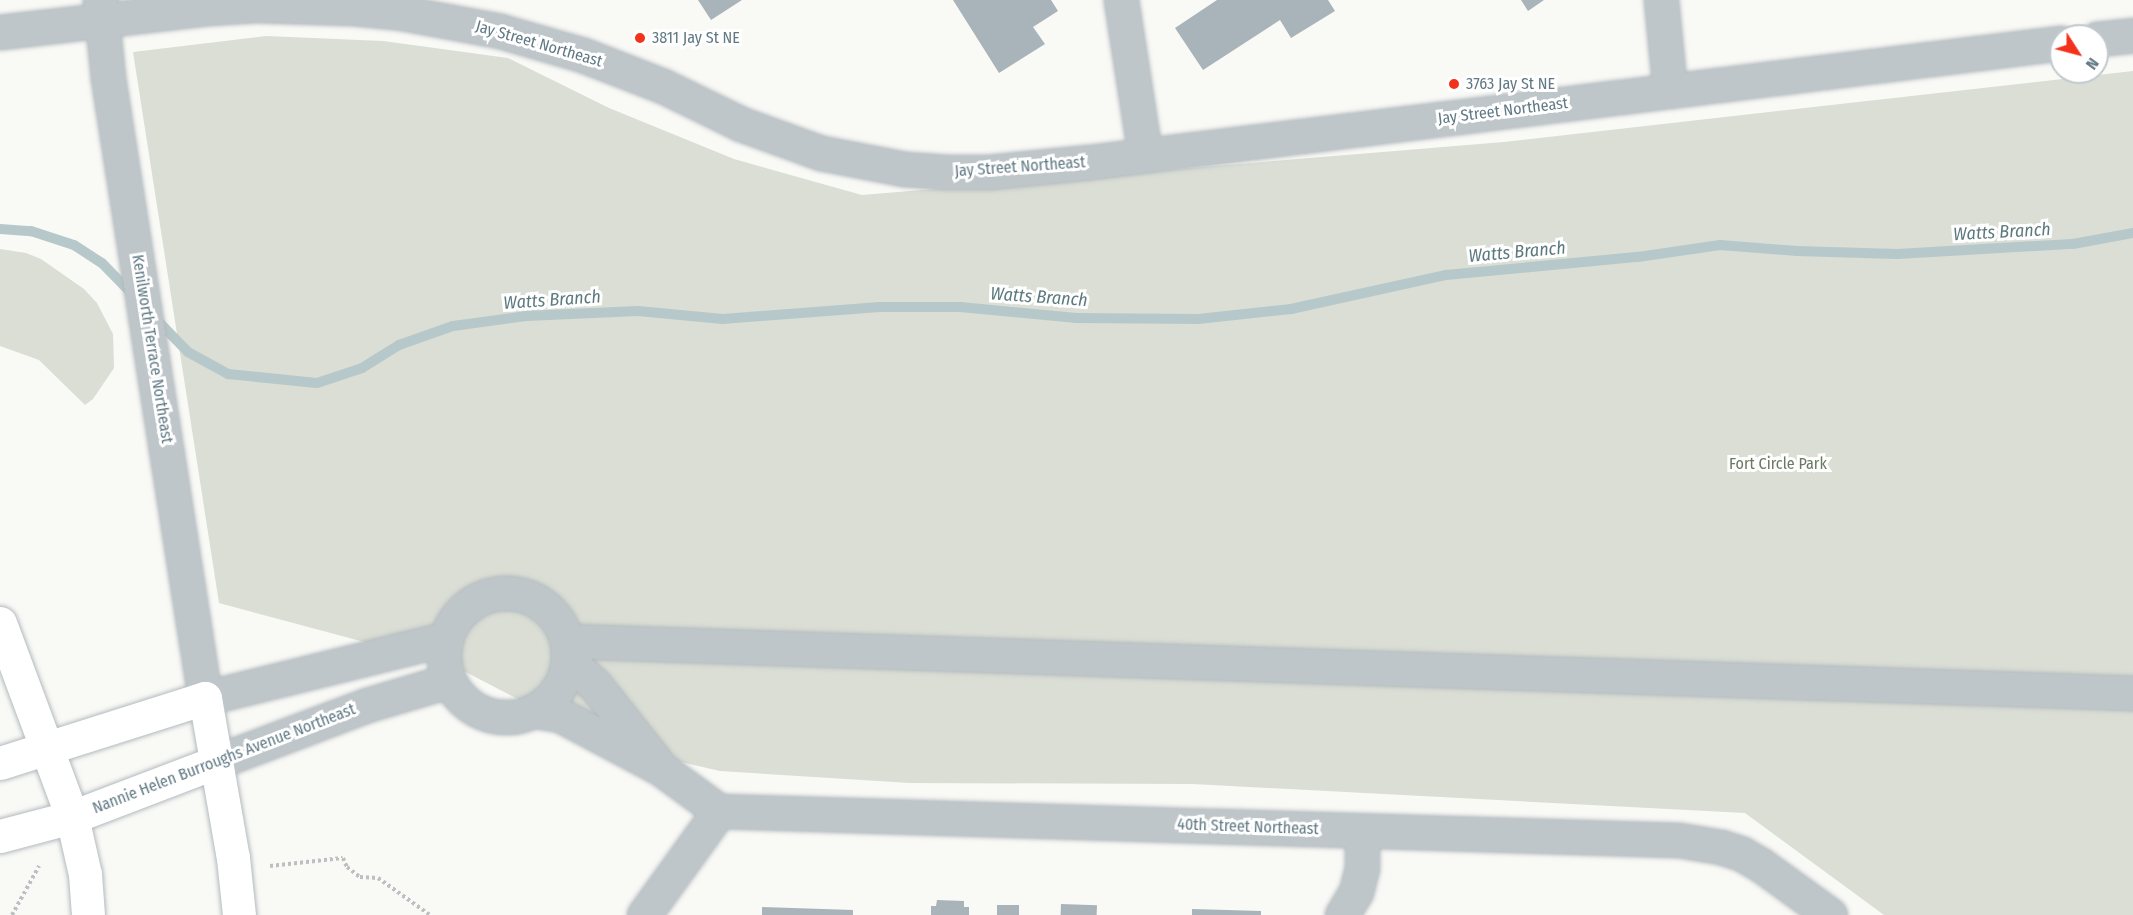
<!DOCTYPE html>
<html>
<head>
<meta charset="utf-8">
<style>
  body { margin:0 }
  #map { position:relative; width:2133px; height:915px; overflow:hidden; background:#f9f9f6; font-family:"Fira Sans Condensed",sans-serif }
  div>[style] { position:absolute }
  .green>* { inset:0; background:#daded5 }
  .stream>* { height:10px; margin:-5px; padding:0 5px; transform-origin:5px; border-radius:5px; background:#b7c8ca }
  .building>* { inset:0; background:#a8b4b9; transform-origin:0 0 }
  .path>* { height:4px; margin-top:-2px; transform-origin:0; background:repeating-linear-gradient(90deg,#bcc0c3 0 3px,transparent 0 6px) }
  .roads { filter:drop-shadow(0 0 2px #b3babe) drop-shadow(0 0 2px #b3babe) }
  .minor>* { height:33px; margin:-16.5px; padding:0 16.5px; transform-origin:16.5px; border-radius:16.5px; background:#bfc6c9 }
  .minor>.ring { margin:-16.5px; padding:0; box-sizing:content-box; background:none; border:33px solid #bfc6c9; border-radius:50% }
  .major>* { height:33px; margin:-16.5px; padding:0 16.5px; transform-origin:16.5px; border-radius:16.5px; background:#fff }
  .highway>* { height:33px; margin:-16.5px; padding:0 16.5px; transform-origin:16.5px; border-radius:16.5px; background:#fff }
  .dots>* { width:16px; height:16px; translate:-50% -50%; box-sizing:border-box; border:3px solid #fff; border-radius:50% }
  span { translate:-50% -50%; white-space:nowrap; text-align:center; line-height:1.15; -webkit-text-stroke:6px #fff; paint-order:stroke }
  .poi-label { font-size:16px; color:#617984 }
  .left { translate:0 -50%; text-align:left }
  .street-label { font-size:16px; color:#617984 }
  .park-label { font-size:16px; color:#697a61 }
  .water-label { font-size:18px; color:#5c797e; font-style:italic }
  .north { position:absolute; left:2049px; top:24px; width:60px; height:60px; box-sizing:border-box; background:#fff; border:2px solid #c0c9ce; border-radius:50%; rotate:126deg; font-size:16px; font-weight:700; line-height:24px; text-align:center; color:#617984 }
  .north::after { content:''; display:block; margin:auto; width:21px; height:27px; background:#f3321c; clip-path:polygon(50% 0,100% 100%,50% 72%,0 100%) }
</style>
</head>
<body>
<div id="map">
  <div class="green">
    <div style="clip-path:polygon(266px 36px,383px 41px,508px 58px,609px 108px,734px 159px,862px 195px,1504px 142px,2133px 71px,2133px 915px,1884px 915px,1745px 813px,1193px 784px,910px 783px,720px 771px,607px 745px,454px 666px,219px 603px,133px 52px)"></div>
    <div style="clip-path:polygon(0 249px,26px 253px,41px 259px,84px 289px,97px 303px,113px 334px,114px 368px,93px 399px,85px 405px,39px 360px,0 346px)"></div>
  </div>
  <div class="stream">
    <div style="left:0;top:229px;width:31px;rotate:4deg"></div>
    <div style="left:31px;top:231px;width:45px;rotate:18deg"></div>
    <div style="left:74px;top:245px;width:33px;rotate:33deg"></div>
    <div style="left:102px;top:263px;width:43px;rotate:45.9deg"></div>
    <div style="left:155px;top:318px;width:47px;rotate:45.9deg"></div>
    <div style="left:188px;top:352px;width:46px;rotate:28.8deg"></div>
    <div style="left:228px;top:374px;width:89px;rotate:5.8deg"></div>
    <div style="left:317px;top:383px;width:47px;rotate:-18.4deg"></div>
    <div style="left:362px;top:368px;width:44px;rotate:-31.9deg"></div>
    <div style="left:399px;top:345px;width:57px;rotate:-19.4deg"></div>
    <div style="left:453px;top:326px;width:74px;rotate:-7.8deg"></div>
    <div style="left:526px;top:316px;width:112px;rotate:-2.6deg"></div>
    <div style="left:638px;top:311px;width:85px;rotate:5.4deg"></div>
    <div style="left:723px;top:319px;width:157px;rotate:-4.4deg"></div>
    <div style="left:880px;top:307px;width:80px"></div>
    <div style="left:960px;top:307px;width:117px;rotate:5.4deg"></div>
    <div style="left:1076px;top:318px;width:122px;rotate:0.5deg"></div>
    <div style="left:1198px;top:319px;width:94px;rotate:-6.1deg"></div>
    <div style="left:1291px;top:309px;width:159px;rotate:-12.4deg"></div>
    <div style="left:1446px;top:275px;width:193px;rotate:-5.4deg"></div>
    <div style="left:1638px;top:257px;width:83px;rotate:-8.3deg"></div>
    <div style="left:1720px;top:245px;width:77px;rotate:4.5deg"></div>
    <div style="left:1797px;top:251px;width:100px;rotate:1.7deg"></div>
    <div style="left:1897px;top:254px;width:176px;rotate:-3.3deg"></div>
    <div style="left:2073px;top:244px;width:61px;rotate:-10.4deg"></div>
  </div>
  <div class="building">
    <div style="clip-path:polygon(698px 0,742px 0,711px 20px)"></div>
    <div style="clip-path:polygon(953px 0,1051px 0,1058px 11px,1033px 27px,1045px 44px,999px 73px)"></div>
    <div style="clip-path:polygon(1217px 0,1328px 0,1335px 11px,1291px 38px,1280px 20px,1203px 70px,1175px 28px)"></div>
    <div style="clip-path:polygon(1521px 0,1544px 0,1528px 11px)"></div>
    <div style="clip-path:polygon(937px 900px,964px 901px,964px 907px,969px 907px,969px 915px,931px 915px,931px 906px,936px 906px)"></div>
    <div style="left:1061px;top:904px;width:36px;height:11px;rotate:2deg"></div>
    <div style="left:997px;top:905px;width:22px;height:10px"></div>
    <div style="clip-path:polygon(762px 907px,853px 910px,853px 915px,762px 915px)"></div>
    <div style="clip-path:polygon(1192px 909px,1261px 911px,1261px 915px,1192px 915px)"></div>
  </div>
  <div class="path">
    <div style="left:270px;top:866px;width:73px;rotate:-6.3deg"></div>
    <div style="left:343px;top:858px;width:10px;rotate:66deg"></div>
    <div style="left:347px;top:867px;width:16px;rotate:38deg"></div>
    <div style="left:360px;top:877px;width:18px;rotate:3deg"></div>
    <div style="left:378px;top:878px;width:64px;rotate:35.4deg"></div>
    <div style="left:12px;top:915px;width:56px;rotate:-61.1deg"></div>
  </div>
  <div class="roads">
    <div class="minor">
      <div style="left:100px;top:0;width:78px;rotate:84.1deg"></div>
      <div style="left:108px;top:78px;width:628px;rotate:81.11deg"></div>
      <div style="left:205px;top:698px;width:247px;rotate:-13.8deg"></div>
      <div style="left:1121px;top:0;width:157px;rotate:81.2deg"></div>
      <div style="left:1661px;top:0;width:91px;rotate:84.4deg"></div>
      <div style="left:0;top:32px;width:208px;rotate:-6.6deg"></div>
      <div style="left:207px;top:8px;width:49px;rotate:-3.5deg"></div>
      <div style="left:256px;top:5px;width:98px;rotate:1.8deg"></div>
      <div style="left:354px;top:8px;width:49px;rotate:5.8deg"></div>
      <div style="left:403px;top:13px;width:99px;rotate:10.5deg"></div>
      <div style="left:500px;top:31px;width:86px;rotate:16.1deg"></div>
      <div style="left:583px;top:55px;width:86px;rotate:21.2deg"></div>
      <div style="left:663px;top:86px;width:87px;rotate:26deg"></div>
      <div style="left:741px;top:124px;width:85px;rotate:19.9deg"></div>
      <div style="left:821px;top:153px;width:85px;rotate:10.9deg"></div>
      <div style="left:904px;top:169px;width:42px;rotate:4.1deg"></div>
      <div style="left:946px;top:172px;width:43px"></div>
      <div style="left:989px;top:172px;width:101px;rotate:-5.7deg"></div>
      <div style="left:1090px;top:162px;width:978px;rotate:-6.99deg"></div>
      <div style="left:2097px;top:39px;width:36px;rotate:-6deg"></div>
      <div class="ring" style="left:444px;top:593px;width:91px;height:91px"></div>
      <div style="left:567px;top:641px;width:1567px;rotate:1.9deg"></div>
      <div style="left:569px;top:661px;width:35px;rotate:43deg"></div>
      <div style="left:595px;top:685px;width:98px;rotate:51.6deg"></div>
      <div style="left:536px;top:711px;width:24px;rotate:9deg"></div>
      <div style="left:560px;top:715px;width:113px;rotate:27.9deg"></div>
      <div style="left:660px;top:768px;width:73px;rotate:36.1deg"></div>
      <div style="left:719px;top:811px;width:960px;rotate:1.73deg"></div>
      <div style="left:1679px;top:840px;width:43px;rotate:9.5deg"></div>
      <div style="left:1721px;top:847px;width:22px;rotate:18deg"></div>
      <div style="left:1742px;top:854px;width:22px;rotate:30deg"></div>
      <div style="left:1761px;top:865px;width:85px;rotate:35.9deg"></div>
      <div style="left:216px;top:762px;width:161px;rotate:-20.7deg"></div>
      <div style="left:367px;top:705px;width:84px;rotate:-16.5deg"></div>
      <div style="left:644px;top:915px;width:128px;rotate:-54.2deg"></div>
      <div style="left:1342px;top:915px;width:27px;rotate:-59deg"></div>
      <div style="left:1356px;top:892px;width:25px;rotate:-76deg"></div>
      <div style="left:1362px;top:868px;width:37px;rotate:-90deg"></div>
    </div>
    <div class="major">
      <div style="left:0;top:623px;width:207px;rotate:69.6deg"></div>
      <div style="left:0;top:763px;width:215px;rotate:-17.6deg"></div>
      <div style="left:205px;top:698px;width:162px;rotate:80.1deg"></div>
      <div style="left:233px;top:858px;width:57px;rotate:84deg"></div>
      <div style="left:0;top:836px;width:74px;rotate:-14.8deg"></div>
      <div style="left:72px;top:817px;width:154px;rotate:-20.9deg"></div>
    </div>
    <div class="highway">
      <div style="left:72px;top:817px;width:58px;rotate:77.2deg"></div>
      <div style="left:85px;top:874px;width:41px;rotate:85.8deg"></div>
    </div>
  </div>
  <div class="dots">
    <div style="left:640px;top:38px;background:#f3321c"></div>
    <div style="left:1454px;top:84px;background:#f3321c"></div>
  </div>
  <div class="poi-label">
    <span class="left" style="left:652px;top:38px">3811 Jay St NE</span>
    <span class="left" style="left:1466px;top:84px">3763 Jay St NE</span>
  </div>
  <div class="street-label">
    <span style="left:539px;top:44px;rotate:16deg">Jay Street Northeast</span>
    <span style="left:1503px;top:111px;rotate:-7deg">Jay Street Northeast</span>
    <span style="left:1020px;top:167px;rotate:-4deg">Jay Street Northeast</span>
    <span style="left:152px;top:349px;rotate:81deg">Kenilworth Terrace Northeast</span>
    <span style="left:224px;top:759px;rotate:-21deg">Nannie Helen Burroughs Avenue Northeast</span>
    <span style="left:1248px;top:827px;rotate:2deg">40th Street Northeast</span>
  </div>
  <div class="park-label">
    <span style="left:1778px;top:464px">Fort Circle Park</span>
  </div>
  <div class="water-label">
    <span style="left:2002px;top:232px;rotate:-3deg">Watts Branch</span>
    <span style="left:1517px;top:252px;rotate:-5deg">Watts Branch</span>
    <span style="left:1039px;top:297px;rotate:4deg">Watts Branch</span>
    <span style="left:552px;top:300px;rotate:-4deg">Watts Branch</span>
  </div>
  <div class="north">N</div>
</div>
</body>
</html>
